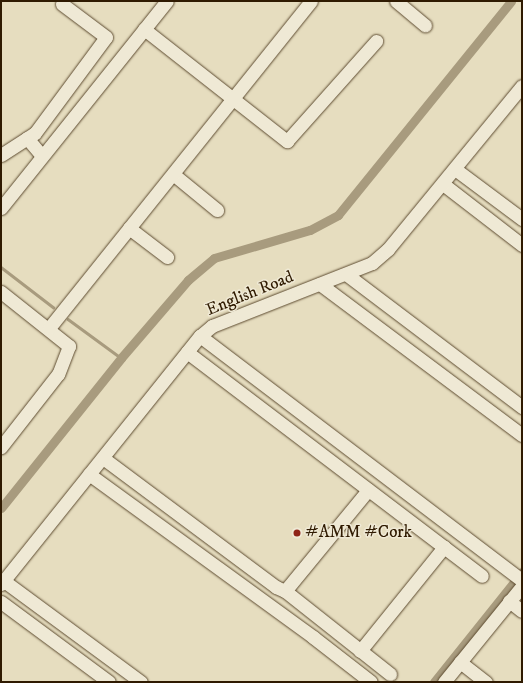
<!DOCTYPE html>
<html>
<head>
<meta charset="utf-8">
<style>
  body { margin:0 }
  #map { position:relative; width:523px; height:683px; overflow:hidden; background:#e6ddbf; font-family:"IM FELL DW Pica",serif }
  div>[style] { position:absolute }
  .stream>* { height:2.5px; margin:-1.25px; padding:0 1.25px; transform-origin:1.25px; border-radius:1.25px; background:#a89b7e }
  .canal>* { height:9px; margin:-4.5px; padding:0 4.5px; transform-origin:4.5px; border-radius:4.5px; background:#a89b7e }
  .roads { filter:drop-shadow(0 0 1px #5d4b30) drop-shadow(0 0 1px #5d4b30) }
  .minor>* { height:13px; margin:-6.5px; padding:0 6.5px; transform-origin:6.5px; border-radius:6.5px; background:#efe9d5 }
  .dots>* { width:11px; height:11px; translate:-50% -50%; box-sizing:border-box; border:2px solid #efe9d5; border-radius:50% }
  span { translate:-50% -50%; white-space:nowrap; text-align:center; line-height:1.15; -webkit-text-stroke:3px #efe9d5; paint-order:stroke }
  .street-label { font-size:17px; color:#2f1a01 }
  .poi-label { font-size:17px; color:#2f1a01 }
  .left { translate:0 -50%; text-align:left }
  .frame { position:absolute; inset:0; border:2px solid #2f1a01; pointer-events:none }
</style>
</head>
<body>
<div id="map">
  <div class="stream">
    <div style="left:1px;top:267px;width:66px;rotate:37.6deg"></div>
    <div style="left:68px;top:319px;width:66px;rotate:36.3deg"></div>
    <div style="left:511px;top:585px;width:6px;rotate:45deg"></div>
  </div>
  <div class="canal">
    <div style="left:1px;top:508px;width:192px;rotate:-51.3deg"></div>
    <div style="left:121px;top:358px;width:103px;rotate:-49.3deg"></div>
    <div style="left:188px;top:280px;width:34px;rotate:-40deg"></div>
    <div style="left:214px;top:258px;width:100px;rotate:-16.3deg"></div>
    <div style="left:310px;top:230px;width:32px;rotate:-28deg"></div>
    <div style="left:338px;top:215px;width:275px;rotate:-51deg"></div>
    <div style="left:434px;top:682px;width:141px;rotate:-51.3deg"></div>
  </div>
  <div class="roads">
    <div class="minor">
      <div style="left:396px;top:1px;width:38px;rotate:40deg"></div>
      <div style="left:144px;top:29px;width:182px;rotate:38.1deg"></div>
      <div style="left:287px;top:141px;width:134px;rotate:-48.3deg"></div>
      <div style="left:27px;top:138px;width:23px;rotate:50deg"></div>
      <div style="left:1px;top:155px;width:40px;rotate:-32.9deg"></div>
      <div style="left:35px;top:133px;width:119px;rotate:-53.5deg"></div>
      <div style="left:106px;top:37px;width:55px;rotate:-143.1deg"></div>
      <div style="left:455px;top:169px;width:84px;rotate:36.7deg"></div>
      <div style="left:173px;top:174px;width:57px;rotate:39.3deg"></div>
      <div style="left:443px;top:184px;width:100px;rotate:37.7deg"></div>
      <div style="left:1px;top:208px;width:265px;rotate:-51.3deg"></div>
      <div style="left:129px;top:228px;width:48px;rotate:37.3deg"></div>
      <div style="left:346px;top:274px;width:221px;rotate:37.1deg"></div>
      <div style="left:320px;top:284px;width:252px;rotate:36.8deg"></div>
      <div style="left:1px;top:292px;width:87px;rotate:38.5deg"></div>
      <div style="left:69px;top:346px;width:30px;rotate:111deg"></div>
      <div style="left:58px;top:374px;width:93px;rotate:128deg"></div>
      <div style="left:49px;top:328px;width:419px;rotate:-51.3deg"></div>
      <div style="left:200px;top:336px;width:404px;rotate:37.2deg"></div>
      <div style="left:187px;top:352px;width:370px;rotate:37.2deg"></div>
      <div style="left:103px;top:458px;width:216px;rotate:36.7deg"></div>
      <div style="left:276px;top:587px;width:10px;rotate:24deg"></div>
      <div style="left:285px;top:591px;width:134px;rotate:38.3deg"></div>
      <div style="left:89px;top:474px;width:277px;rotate:36deg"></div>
      <div style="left:313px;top:637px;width:73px;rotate:37.8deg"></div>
      <div style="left:4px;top:581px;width:170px;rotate:36.4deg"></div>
      <div style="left:1px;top:584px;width:318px;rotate:-51.3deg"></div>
      <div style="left:200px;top:336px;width:16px;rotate:-40deg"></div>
      <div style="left:212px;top:326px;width:172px;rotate:-21.5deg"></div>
      <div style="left:372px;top:263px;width:21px;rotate:-41deg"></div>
      <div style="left:388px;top:249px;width:211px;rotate:-50.6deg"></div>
      <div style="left:285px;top:591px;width:131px;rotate:-50.6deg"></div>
      <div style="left:509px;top:601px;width:16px;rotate:38deg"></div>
      <div style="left:1px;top:602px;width:134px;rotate:36.5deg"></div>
      <div style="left:360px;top:651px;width:134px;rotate:-51.1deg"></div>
      <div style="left:460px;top:662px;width:33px;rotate:38deg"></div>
      <div style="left:444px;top:682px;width:124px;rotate:-50.9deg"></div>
    </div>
  </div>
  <div class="dots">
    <div style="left:297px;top:533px;background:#8f2418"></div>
  </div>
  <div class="street-label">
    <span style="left:250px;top:294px;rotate:-22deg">English Road</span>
  </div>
  <div class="poi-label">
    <span class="left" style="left:305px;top:533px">#AMM #Cork</span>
  </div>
  <div class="frame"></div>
</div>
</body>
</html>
